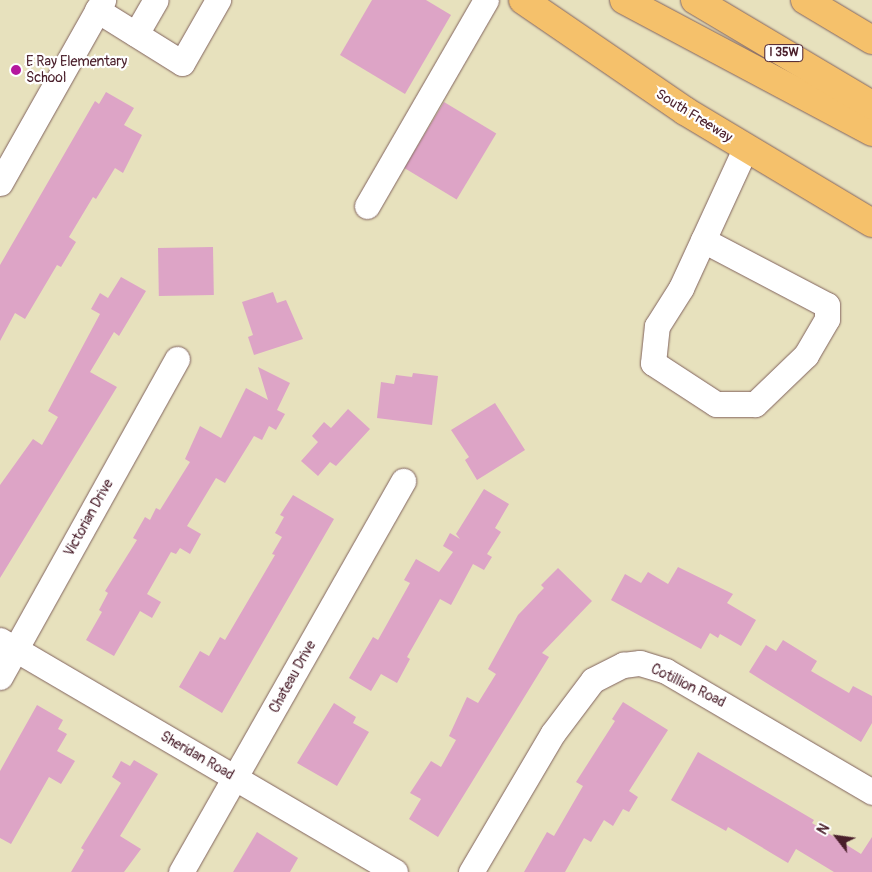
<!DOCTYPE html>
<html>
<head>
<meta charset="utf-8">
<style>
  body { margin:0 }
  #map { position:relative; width:872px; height:872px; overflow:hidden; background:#e7e1bd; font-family:Pangolin,sans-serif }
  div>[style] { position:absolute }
  .building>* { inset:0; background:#dda4c6; transform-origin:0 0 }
  .roads { filter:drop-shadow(0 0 1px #81635e) drop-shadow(0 0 1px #81635e) }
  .minor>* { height:25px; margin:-12.5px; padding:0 12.5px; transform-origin:12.5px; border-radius:12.5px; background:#fff }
  .major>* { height:28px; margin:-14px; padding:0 14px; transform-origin:14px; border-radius:14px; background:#f5c16b }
  .highway>* { height:28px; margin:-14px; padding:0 14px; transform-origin:14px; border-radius:14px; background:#f5c16b }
  .dots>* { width:14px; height:14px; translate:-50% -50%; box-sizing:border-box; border:2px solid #fff; border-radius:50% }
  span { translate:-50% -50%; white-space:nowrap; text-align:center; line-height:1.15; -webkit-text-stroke:4.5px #fff; paint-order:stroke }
  .shield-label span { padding:1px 4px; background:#fff; border:1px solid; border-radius:4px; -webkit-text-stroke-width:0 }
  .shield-label { font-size:12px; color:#4a1f2b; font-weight:700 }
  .poi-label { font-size:14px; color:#4a1f2b }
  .left { translate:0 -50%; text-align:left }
  .street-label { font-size:14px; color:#4a1f2b }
  .north { position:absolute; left:812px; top:812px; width:50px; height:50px; -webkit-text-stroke:4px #fff; paint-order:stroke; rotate:300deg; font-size:14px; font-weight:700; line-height:20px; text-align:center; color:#4a1f2b }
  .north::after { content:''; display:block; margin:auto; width:18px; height:22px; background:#4a1f2b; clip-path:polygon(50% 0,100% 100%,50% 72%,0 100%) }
</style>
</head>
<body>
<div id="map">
  <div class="building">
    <div style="clip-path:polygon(372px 0,426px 0,451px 15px,405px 94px,340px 55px)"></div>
    <div style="clip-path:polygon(106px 92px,134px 108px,124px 125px,142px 135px,123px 173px,115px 168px,96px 199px,93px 197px,69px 237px,76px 242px,61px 267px,57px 265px,25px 319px,15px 313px,0 341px,0 265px,95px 101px,99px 104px)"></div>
    <div style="left:444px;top:102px;width:61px;height:77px;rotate:31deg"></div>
    <div style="left:213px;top:247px;width:48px;height:55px;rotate:89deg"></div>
    <div style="clip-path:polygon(121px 277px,146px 291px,119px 336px,114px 332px,90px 372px,117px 387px,0 578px,0 485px,33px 439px,42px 445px,58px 417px,48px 411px,100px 314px,91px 309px,100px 293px,108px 298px)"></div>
    <div style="clip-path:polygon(273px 292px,277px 303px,286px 300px,303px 339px,254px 355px,248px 337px,253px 335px,242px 302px)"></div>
    <div style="clip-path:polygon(258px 367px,290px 383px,277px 410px,285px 414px,276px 430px,269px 426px,262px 440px,254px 436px,225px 483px,216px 478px,187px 526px,201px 534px,190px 554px,180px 548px,176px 554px,171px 552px,147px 594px,161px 602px,152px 618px,140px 611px,114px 656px,86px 640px,102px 612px,99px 610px,108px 593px,105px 591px,137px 540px,133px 538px,145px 517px,150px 520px,156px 508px,160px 510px,190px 462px,185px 459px,200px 426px,221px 438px,246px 388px,268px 400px)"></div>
    <div style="clip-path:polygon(413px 373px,438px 376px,432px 425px,377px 418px,381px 382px,394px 384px,396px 375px,412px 377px)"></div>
    <div style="clip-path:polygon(495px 403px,525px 450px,477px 480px,465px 460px,469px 457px,451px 430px)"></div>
    <div style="clip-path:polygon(348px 409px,370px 429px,336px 466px,330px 462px,318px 476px,301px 461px,318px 442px,312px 436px,324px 422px,331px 428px)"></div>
    <div style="clip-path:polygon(484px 489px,509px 504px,495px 528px,501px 532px,487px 554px,492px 557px,484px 570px,473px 564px,451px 605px,440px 599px,407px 657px,410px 659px,397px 683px,381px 674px,371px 691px,349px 678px,373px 637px,378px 640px,410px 583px,404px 580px,416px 559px,439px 572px,453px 552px,443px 546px,450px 533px,460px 539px,456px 534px)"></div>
    <div style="clip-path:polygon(293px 495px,334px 519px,222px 713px,179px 687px,200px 651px,209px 656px,220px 637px,225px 640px,275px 555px,272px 554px,282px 537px,275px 533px,284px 517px,280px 515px)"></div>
    <div style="clip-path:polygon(678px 567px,733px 594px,727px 603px,756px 620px,741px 646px,720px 634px,718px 638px,710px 633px,701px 649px,611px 600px,625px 574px,641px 583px,648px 572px,668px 584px)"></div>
    <div style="clip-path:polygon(558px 568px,592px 601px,542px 653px,549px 657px,438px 837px,409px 819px,421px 799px,410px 793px,431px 761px,441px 767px,456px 740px,449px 736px,467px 697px,478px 703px,496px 674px,488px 669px,518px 615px,544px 588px,541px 585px)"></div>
    <div style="clip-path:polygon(783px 640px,817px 661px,811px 671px,849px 693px,853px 686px,872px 696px,872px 723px,861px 742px,749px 672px,766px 645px,776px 651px)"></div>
    <div style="clip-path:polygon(623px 702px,668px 730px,629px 791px,638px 797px,629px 812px,623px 809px,613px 826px,604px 820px,591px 842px,584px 838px,565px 872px,524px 872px,547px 832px,554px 836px,583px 786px,576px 782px,615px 721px,612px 719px)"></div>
    <div style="clip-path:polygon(334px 703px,356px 717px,353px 723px,369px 732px,337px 786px,297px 763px)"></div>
    <div style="clip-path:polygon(37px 705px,63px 720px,58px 729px,67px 734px,57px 751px,75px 761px,61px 784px,49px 777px,11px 844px,0 838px,0 771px)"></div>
    <div style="clip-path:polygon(698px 752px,814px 820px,812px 823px,861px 854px,872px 837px,872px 872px,834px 872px,796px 849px,788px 863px,728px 827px,726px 831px,671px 800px)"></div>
    <div style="clip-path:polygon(134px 760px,158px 774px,120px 836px,141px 849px,124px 872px,71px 872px,84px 850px,81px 848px,121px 783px,112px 777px,121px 761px,130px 766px)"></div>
    <div style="clip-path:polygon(257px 832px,298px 858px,290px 872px,233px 872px)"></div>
  </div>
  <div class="roads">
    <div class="minor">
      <div style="left:97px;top:10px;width:100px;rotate:31.9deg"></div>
      <div style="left:182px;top:63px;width:73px;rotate:-60.3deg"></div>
      <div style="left:136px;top:34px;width:39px;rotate:-60deg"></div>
      <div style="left:0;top:183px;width:210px;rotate:-60.6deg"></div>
      <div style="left:367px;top:206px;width:238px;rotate:-60deg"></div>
      <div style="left:703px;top:240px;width:140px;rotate:27.7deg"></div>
      <div style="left:827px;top:305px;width:14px;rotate:90deg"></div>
      <div style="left:827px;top:319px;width:42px;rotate:120.3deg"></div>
      <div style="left:806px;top:355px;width:71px;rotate:136.1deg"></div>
      <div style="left:755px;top:404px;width:39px;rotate:180deg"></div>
      <div style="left:716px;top:404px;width:75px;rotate:-146.9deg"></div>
      <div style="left:653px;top:363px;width:37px;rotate:-84deg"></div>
      <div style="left:657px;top:326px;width:45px;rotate:-57.7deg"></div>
      <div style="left:681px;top:288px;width:155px;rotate:-65.3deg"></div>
      <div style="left:0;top:640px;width:458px;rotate:30.4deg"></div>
      <div style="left:0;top:677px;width:364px;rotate:-60.9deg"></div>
      <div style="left:181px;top:872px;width:450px;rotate:-60.4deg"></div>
      <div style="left:471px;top:872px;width:161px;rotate:-59.5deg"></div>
      <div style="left:553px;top:733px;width:66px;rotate:-53deg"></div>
      <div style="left:593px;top:680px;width:34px;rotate:-27deg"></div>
      <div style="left:623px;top:665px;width:17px;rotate:-7deg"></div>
      <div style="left:640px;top:663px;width:27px;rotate:17deg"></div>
      <div style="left:666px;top:671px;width:239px;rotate:30.4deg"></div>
    </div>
    <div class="major">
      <div style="left:523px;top:0;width:196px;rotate:34.4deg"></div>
      <div style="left:685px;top:111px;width:218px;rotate:30.9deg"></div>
    </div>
    <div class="highway">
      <div style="left:624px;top:0;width:281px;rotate:28deg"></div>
      <div style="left:695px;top:0;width:206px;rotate:30.7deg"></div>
      <div style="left:805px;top:0;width:78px;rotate:30.8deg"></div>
    </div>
  </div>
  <div class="dots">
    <div style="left:16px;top:70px;background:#b5179e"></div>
  </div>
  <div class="shield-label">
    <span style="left:784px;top:53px">I 35W</span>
  </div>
  <div class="poi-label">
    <span class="left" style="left:26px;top:70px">E Ray Elementary<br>School</span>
  </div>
  <div class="street-label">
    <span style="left:694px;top:116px;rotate:32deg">South Freeway</span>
    <span style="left:89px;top:518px;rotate:-61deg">Victorian Drive</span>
    <span style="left:293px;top:677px;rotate:-61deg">Chateau Drive</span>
    <span style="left:688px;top:686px;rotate:26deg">Cotillion Road</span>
    <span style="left:197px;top:756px;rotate:30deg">Sheridan Road</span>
  </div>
  <div class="north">N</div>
</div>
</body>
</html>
